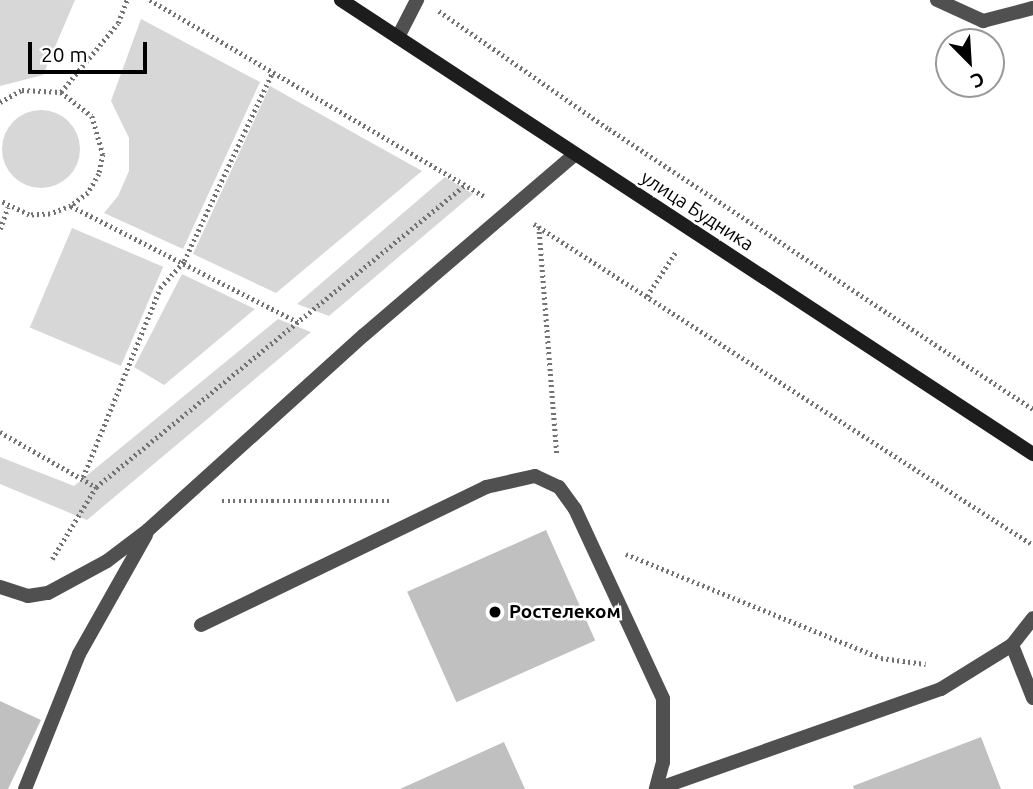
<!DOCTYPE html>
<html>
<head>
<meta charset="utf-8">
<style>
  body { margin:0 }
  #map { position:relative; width:1033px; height:789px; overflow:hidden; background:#fff; font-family:Ubuntu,sans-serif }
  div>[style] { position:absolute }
  .green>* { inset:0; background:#d7d7d7; transform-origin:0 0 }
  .round { border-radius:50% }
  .building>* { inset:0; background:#c0c0c0; transform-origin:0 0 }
  .path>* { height:4.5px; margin-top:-2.25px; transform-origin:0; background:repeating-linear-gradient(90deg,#727272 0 2px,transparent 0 5.5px) }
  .lane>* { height:14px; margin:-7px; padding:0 7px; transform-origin:7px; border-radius:7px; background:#505050 }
  .secondary>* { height:14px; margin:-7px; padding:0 7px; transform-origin:7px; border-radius:7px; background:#1d1d1d }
  .dots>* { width:19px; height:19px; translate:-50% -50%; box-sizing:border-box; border:4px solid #fff; border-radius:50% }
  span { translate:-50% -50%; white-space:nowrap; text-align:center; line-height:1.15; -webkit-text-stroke:5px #fff; paint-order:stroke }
  .street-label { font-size:19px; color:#000 }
  .poi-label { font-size:19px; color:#000; font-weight:700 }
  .left { translate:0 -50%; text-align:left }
  .north { position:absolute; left:935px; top:28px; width:70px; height:70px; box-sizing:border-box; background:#fff; border:2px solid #999; border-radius:50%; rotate:156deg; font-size:19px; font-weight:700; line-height:28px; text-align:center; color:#000 }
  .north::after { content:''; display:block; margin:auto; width:24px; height:32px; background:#000; clip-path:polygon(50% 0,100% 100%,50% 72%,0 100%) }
  .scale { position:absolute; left:28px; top:42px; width:119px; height:32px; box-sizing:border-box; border:4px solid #000; border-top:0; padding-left:9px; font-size:21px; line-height:24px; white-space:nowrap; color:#000; -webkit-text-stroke:5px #fff; paint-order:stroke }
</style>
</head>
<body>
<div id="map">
  <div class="green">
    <div style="clip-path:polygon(0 0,75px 0,43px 75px,0 86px)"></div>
    <div style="clip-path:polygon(141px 19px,260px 82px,183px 249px,104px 213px,118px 196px,129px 171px,129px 138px,111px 101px)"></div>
    <div style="clip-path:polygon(270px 86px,422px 171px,276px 293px,193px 254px)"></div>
    <div class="round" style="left:2px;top:110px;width:78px;height:78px"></div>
    <div style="clip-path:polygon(445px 177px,473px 194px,329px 316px,297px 304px)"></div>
    <div style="left:72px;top:228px;width:99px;height:108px;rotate:23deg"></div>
    <div style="clip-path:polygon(182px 274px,255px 309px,164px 385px,134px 367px)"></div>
    <div style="clip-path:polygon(278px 319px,311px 332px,87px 520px,0 484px,0 457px,74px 486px)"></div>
  </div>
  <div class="building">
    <div style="left:546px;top:530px;width:121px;height:152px;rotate:66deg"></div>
    <div style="clip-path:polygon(0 701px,41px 720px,8px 789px,0 789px)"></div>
    <div style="clip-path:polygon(981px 737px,1001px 789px,854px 789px,853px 786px)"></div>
    <div style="clip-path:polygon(504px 742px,525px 789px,400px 789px)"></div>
  </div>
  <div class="path">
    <div style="left:150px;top:0;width:387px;rotate:30.4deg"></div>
    <div style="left:439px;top:11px;width:207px;rotate:34.8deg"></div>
    <div style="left:609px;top:129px;width:508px;rotate:33.44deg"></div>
    <div style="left:61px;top:92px;width:89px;rotate:-50.4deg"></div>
    <div style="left:118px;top:23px;width:25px;rotate:-69deg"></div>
    <div style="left:0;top:102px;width:25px;rotate:-29deg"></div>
    <div style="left:22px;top:90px;width:39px;rotate:3deg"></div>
    <div style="left:61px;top:92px;width:39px;rotate:38deg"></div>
    <div style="left:92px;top:116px;width:40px;rotate:74deg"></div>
    <div style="left:103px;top:154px;width:20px;rotate:101deg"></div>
    <div style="left:99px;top:174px;width:22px;rotate:120deg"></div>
    <div style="left:88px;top:193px;width:21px;rotate:143deg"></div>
    <div style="left:71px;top:206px;width:22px;rotate:159deg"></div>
    <div style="left:50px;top:214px;width:21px;rotate:177deg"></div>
    <div style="left:29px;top:215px;width:32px;rotate:-154deg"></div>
    <div style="left:71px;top:206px;width:255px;rotate:27.1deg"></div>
    <div style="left:534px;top:224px;width:593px;rotate:32.75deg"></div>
    <div style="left:539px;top:226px;width:230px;rotate:85.5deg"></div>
    <div style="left:0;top:229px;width:23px;rotate:-70deg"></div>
    <div style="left:647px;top:296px;width:55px;rotate:-56.9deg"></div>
    <div style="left:0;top:432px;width:111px;rotate:29.8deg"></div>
    <div style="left:83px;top:477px;width:204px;rotate:-67.8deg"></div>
    <div style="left:160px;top:288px;width:36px;rotate:-48deg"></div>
    <div style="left:184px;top:261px;width:208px;rotate:-64.9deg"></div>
    <div style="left:222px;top:501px;width:170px"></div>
    <div style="left:626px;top:554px;width:275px;rotate:22.2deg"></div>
    <div style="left:881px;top:658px;width:45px;rotate:7.6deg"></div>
    <div style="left:52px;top:559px;width:84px;rotate:-58.6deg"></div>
    <div style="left:96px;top:487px;width:475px;rotate:-39.3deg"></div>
  </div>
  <div class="lane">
    <div style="left:937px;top:0;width:51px;rotate:24.5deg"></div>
    <div style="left:983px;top:21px;width:52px;rotate:-14.6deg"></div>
    <div style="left:398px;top:37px;width:42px;rotate:-62.8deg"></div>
    <div style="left:0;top:587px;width:29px;rotate:18deg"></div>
    <div style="left:28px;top:596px;width:20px;rotate:-9deg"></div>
    <div style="left:48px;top:593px;width:67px;rotate:-28.5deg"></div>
    <div style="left:107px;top:561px;width:51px;rotate:-37.1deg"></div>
    <div style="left:148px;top:530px;width:291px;rotate:-42.1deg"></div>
    <div style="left:364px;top:335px;width:278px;rotate:-40.6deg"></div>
    <div style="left:201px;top:625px;width:317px;rotate:-25.8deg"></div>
    <div style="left:486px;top:487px;width:50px;rotate:-12.7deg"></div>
    <div style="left:535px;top:476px;width:26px;rotate:25deg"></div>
    <div style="left:559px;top:487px;width:27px;rotate:54deg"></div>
    <div style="left:575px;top:509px;width:209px;rotate:65.1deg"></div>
    <div style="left:663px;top:699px;width:63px;rotate:90deg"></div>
    <div style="left:663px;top:762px;width:28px;rotate:105deg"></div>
    <div style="left:1012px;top:645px;width:57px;rotate:68.4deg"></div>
    <div style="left:25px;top:789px;width:145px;rotate:-68.2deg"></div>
    <div style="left:79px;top:654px;width:137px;rotate:-60.6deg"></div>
    <div style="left:657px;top:789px;width:301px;rotate:-19.4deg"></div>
    <div style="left:941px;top:689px;width:84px;rotate:-31.8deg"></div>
    <div style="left:1012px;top:645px;width:34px;rotate:-52deg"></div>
  </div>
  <div class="secondary">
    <div style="left:341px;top:0;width:828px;rotate:33.27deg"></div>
  </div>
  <div class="dots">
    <div style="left:495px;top:612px;background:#000"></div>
  </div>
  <div class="street-label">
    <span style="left:697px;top:211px;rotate:33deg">улица Будника</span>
  </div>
  <div class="poi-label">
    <span class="left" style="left:509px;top:612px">Ростелеком</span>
  </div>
  <div class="north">С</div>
  <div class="scale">20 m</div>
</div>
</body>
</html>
